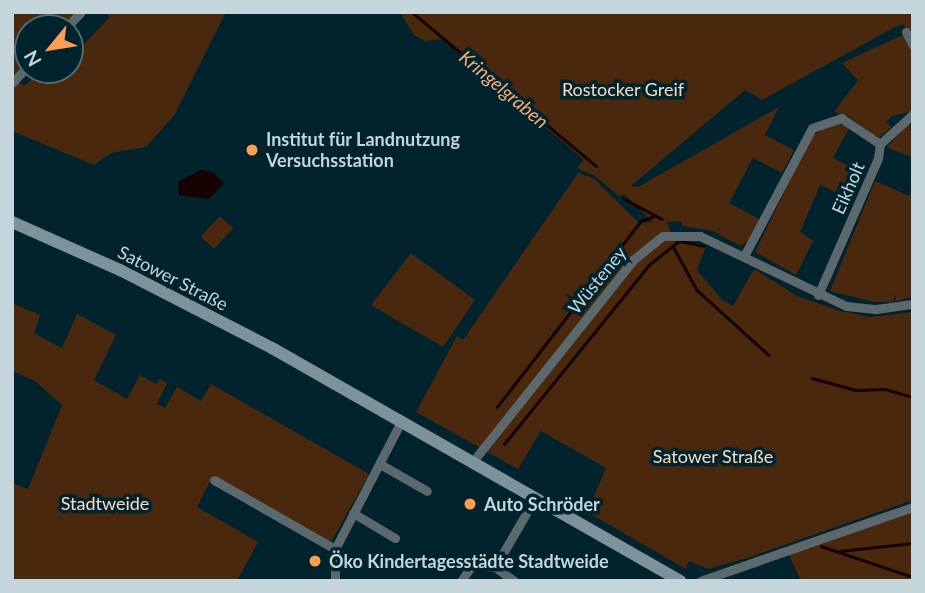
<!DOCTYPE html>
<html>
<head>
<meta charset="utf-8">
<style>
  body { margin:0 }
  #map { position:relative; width:925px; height:593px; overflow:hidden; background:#01232d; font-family:Lato,sans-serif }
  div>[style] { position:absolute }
  .green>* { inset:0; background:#4a280d; transform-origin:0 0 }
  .water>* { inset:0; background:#170200 }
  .stream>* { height:2.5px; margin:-1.25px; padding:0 1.25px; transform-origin:1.25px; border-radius:1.25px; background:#170200 }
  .minor>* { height:9px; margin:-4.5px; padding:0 4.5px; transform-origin:4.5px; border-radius:4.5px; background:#5b696e }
  .secondary>* { height:12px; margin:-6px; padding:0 6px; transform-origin:6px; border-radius:6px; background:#7c939c }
  .dots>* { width:19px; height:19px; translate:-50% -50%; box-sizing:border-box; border:4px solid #01232d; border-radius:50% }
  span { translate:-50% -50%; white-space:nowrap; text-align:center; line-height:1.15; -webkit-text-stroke:7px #01232d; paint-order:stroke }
  .park-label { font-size:18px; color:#fad9c4 }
  .poi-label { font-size:18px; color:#c4d6dc; font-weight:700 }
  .left { translate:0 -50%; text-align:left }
  .street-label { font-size:18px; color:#c4d6dc }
  .water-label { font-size:19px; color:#f9ab74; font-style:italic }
  .frame { position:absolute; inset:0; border:14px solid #c4d6dc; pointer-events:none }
  .north { position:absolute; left:14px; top:14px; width:70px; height:70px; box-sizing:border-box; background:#01232d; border:2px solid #4f6b73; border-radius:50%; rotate:240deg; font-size:19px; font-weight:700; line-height:28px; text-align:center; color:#c4d6dc }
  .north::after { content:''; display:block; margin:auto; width:24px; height:32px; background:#fd9d55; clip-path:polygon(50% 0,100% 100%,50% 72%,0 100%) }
</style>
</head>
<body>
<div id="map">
  <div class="green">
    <div style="clip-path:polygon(12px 12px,77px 12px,60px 28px,28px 28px,28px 58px,12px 78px)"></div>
    <div style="clip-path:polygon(105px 12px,226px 12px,175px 114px,146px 147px,111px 153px,94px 165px,12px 131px,12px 87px,18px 81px,24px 86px,37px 75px,49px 81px,59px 70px,70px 70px,70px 59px,110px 17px)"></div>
    <div style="clip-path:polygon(400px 12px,913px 12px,913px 29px,908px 32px,903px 24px,895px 27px,762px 100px,745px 90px,631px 186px,638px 187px,779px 107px,765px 135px,794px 150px,782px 173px,753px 158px,729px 203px,759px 219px,747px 242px,740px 246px,713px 231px,682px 226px,681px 221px,667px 222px,674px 241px,706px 246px,697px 270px,722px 300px,733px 306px,754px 269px,799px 297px,841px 311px,870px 317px,913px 312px,913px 500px,747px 558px,708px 569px,689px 561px,686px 569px,587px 512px,606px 468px,541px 431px,518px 469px,416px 412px,457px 336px,463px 340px,578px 173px,593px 178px,639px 223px,653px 222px,624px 194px,619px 196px,595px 176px,577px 168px,584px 160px,443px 39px,425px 41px,414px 35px)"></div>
    <div style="clip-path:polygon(905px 34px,913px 48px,913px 111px,892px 116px,886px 122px,891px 127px,879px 138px,846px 115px,834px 112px,858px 80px,842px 63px)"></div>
    <div style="clip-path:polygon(913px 119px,910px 124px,913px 158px,887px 147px)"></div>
    <div style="clip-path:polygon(835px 122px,849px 128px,833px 158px,864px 174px,853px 200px,820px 185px,800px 232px,813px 241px,796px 275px,755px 252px,812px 136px)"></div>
    <div style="clip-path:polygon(875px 181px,909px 196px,913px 191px,913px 297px,896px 301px,895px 294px,893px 302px,874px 302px,830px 291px)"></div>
    <div style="left:220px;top:216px;width:18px;height:28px;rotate:43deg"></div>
    <div style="clip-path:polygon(411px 253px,475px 300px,443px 347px,371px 305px)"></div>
    <div style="clip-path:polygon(12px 303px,40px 315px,34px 333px,62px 348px,77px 314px,116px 335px,94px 380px,127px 399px,140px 375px,156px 384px,160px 379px,167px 383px,157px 404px,165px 408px,177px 387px,201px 401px,211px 384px,369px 474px,331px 542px,213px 475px,197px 507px,258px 542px,237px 581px,12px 581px,12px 483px,28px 489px,62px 405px,35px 381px,12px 371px)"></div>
    <div style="clip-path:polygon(913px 510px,913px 581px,801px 581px,788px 553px)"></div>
  </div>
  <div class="water">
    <div style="clip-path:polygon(201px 170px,213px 172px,224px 183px,209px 199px,179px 195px,178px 182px)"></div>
  </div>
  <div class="stream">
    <div style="left:412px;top:12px;width:240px;rotate:39.9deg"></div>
    <div style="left:623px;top:198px;width:44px;rotate:28.3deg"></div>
    <div style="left:673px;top:246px;width:50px;rotate:61.4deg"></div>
    <div style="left:697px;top:290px;width:97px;rotate:42.1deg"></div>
    <div style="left:812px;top:378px;width:46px;rotate:15.3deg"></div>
    <div style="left:856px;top:390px;width:29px;rotate:-2deg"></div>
    <div style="left:885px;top:389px;width:29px;rotate:16deg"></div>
    <div style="left:497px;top:407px;width:235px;rotate:-52.3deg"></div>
    <div style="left:641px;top:221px;width:12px;rotate:-20deg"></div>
    <div style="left:504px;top:444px;width:230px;rotate:-51deg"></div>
    <div style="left:649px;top:265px;width:38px;rotate:-39deg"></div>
    <div style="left:679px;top:241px;width:25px;rotate:11deg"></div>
    <div style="left:821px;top:546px;width:97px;rotate:18.6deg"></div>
    <div style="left:840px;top:551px;width:73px;rotate:-6.3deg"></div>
  </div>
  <div class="minor">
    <div style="left:66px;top:28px;width:22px;rotate:-47deg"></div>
    <div style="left:906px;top:32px;width:15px;rotate:62deg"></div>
    <div style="left:12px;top:83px;width:23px;rotate:-47deg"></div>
    <div style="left:880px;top:144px;width:45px;rotate:-42.3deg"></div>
    <div style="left:744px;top:256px;width:145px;rotate:-62deg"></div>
    <div style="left:812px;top:128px;width:31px;rotate:-19deg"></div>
    <div style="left:841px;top:118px;width:47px;rotate:33.7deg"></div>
    <div style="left:818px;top:295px;width:150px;rotate:-66.3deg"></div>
    <div style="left:878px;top:158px;width:14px;rotate:-82deg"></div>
    <div style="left:474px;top:460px;width:256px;rotate:-51.5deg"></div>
    <div style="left:633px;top:260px;width:38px;rotate:-39deg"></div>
    <div style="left:663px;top:236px;width:37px"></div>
    <div style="left:700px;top:236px;width:162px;rotate:25.6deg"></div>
    <div style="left:846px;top:306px;width:30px;rotate:6deg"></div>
    <div style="left:876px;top:309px;width:37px;rotate:-8deg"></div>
    <div style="left:380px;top:464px;width:54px;rotate:29.9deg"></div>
    <div style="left:214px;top:480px;width:139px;rotate:29.7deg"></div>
    <div style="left:353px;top:513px;width:49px;rotate:30.8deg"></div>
    <div style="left:495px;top:567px;width:24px;rotate:36deg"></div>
    <div style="left:335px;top:581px;width:32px;rotate:-90deg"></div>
    <div style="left:335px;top:549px;width:145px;rotate:-62.6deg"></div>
    <div style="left:461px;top:581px;width:19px;rotate:-55deg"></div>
    <div style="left:472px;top:565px;width:23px;rotate:5deg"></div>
    <div style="left:495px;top:567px;width:80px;rotate:-59.9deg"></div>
    <div style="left:700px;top:581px;width:225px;rotate:-19.2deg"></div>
  </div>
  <div class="secondary">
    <div style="left:12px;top:222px;width:120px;rotate:24deg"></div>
    <div style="left:122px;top:271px;width:169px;rotate:27.2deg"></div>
    <div style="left:272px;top:348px;width:470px;rotate:29.7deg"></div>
  </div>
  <div class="dots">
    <div style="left:252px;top:150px;background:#fd9d55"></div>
    <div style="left:470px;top:504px;background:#fd9d55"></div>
    <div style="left:315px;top:561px;background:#fd9d55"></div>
  </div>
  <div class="park-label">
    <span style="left:623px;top:89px">Rostocker Greif</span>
    <span style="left:713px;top:456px">Satower Straße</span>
    <span style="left:105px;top:503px">Stadtweide</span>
  </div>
  <div class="poi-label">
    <span class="left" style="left:266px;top:150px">Institut für Landnutzung<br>Versuchsstation</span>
    <span class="left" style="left:484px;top:504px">Auto Schröder</span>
    <span class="left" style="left:329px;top:561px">Öko Kindertagesstädte Stadtweide</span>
  </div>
  <div class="street-label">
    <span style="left:848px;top:188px;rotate:-66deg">Eikholt</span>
    <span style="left:173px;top:278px;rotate:27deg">Satower Straße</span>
    <span style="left:597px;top:280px;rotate:-51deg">Wüsteney</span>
  </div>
  <div class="water-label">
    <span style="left:504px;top:89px;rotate:40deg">Kringelgraben</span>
  </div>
  <div class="frame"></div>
  <div class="north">N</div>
</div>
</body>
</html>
